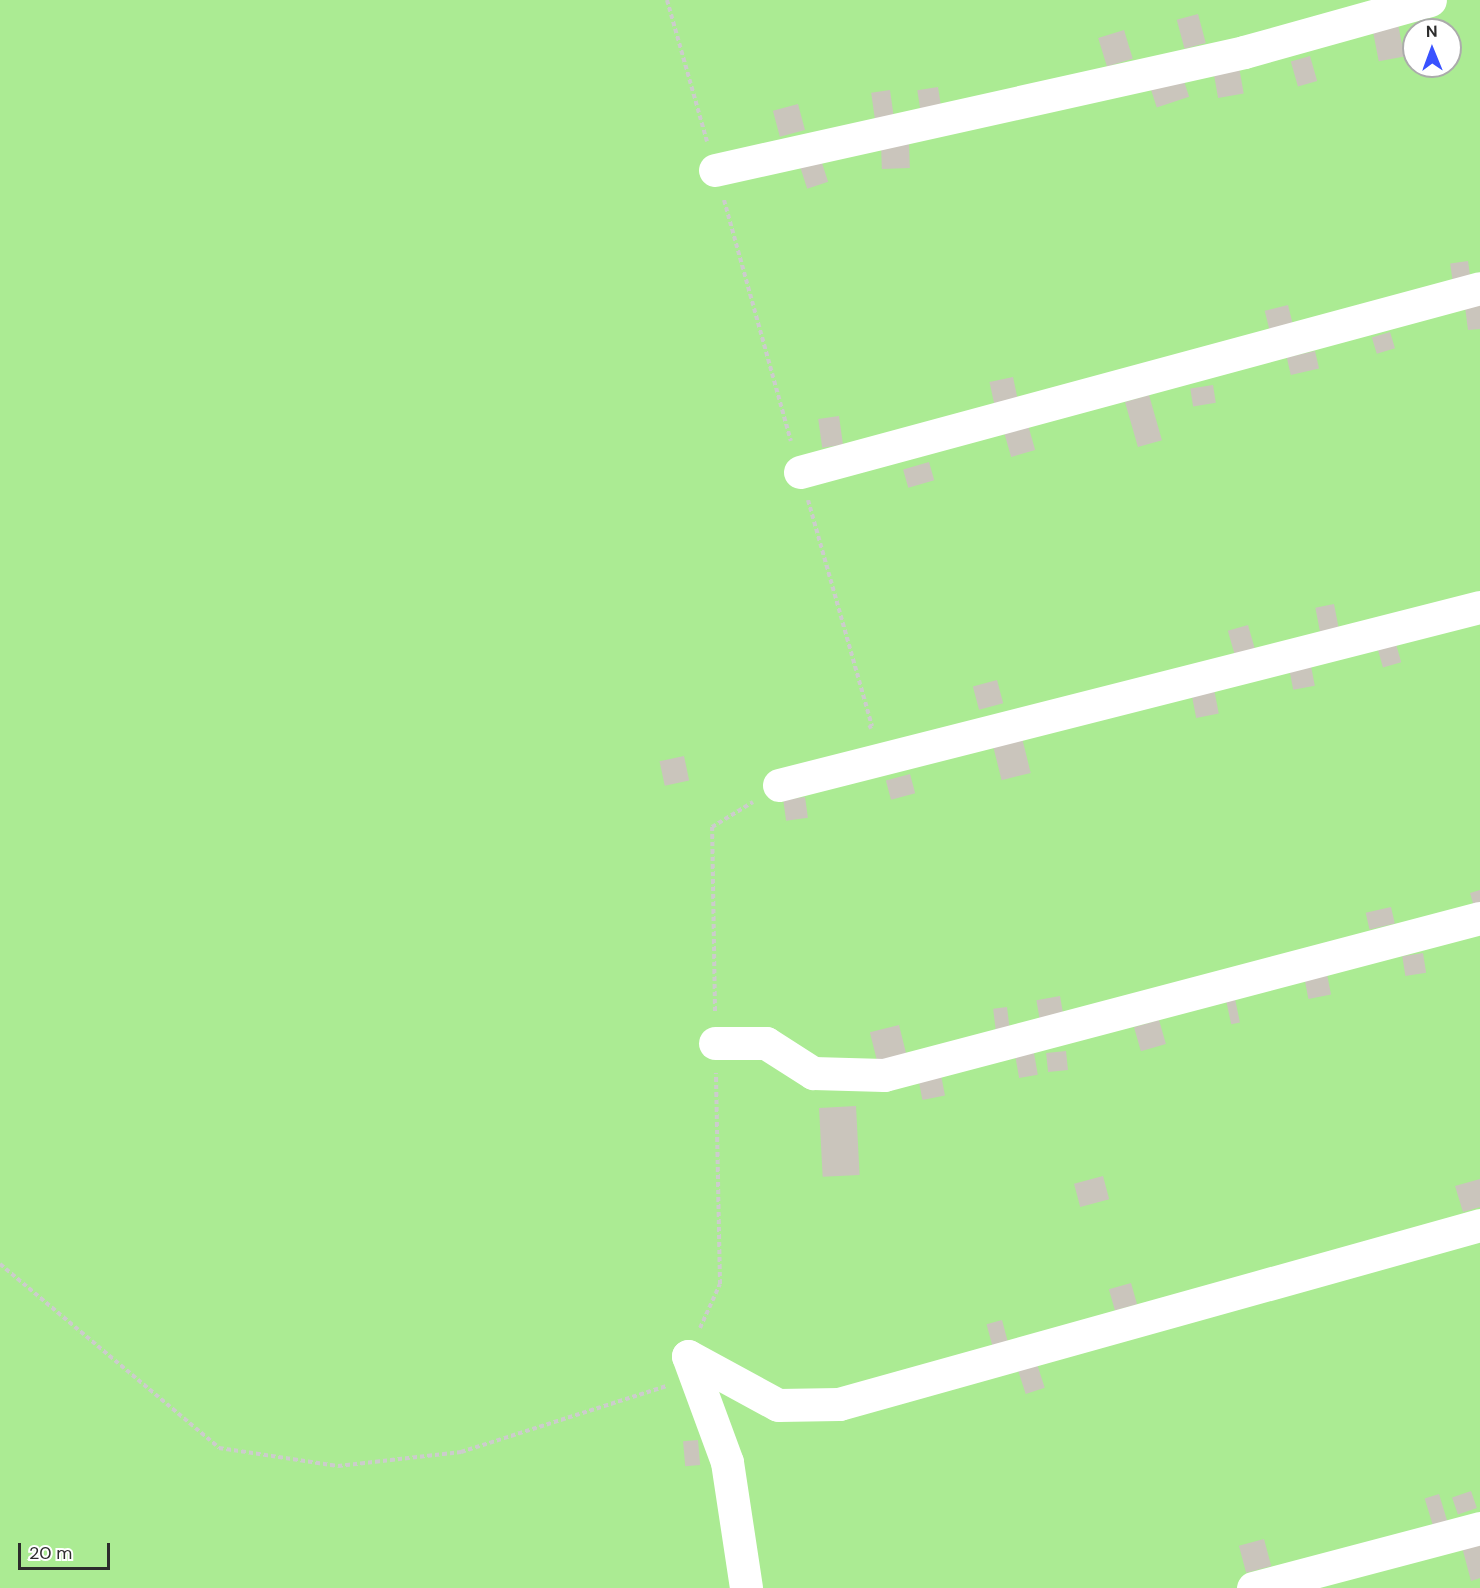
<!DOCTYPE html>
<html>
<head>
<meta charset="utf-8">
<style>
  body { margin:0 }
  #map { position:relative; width:1480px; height:1588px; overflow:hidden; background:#efe8dc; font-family:"DM Sans",sans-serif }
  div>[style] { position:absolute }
  .green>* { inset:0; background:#abeb93 }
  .building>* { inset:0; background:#cac5bc; transform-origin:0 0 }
  .path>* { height:4px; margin-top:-2px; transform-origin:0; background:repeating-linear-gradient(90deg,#ccc 0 4.5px,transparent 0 7.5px) }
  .minor>* { height:33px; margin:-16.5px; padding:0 16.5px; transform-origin:16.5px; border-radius:16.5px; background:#fff }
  span { translate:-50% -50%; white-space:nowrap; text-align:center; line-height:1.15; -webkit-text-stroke:4.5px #fff; paint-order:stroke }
  .north { position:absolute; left:1402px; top:18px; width:60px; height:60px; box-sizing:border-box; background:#fff; border:2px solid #ababab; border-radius:50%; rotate:359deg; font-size:16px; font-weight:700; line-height:24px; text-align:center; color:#2c2c2c }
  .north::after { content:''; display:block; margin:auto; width:21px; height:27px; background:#3952ff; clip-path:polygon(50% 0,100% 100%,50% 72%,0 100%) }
  .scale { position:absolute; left:18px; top:1543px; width:92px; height:27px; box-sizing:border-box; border:3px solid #2c2c2c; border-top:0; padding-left:8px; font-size:18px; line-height:21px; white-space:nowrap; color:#2c2c2c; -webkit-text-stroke:4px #fff; paint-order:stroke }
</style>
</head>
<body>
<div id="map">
  <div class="green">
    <div style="clip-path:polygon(evenodd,0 0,1480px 0,1480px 1588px,0 1588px,0 0,1414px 30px,1450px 30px,1450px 66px,1414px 66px,1414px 30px)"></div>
  </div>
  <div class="building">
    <div style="left:1198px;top:14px;width:30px;height:22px;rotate:75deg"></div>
    <div style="left:1398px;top:24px;width:33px;height:26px;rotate:79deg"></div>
    <div style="left:1124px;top:30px;width:30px;height:27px;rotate:73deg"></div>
    <div style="left:1310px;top:56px;width:26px;height:20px;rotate:74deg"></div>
    <div style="left:1239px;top:67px;width:27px;height:26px;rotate:80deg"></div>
    <div style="left:1182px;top:75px;width:23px;height:34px;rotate:72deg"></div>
    <div style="left:938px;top:87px;width:24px;height:21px;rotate:81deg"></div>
    <div style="left:890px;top:90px;width:27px;height:19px;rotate:82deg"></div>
    <div style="left:798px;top:104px;width:27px;height:26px;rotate:75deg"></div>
    <div style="left:909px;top:144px;width:24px;height:28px;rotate:88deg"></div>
    <div style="left:821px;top:160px;width:23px;height:22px;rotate:72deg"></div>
    <div style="left:1468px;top:261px;width:21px;height:18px;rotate:82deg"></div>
    <div style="left:1288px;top:305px;width:25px;height:24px;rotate:76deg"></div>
    <div style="clip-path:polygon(1480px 305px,1480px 329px,1468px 330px,1465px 307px)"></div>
    <div style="left:1390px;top:332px;width:17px;height:19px;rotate:73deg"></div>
    <div style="left:1315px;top:351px;width:18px;height:29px;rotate:77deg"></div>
    <div style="left:1013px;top:377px;width:30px;height:24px;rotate:78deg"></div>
    <div style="left:1213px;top:385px;width:18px;height:23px;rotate:81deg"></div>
    <div style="left:1149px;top:395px;width:47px;height:25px;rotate:74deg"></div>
    <div style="left:839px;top:416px;width:29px;height:21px;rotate:82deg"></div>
    <div style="left:1028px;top:425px;width:26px;height:25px;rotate:74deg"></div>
    <div style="left:929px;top:462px;width:19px;height:27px;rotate:74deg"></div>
    <div style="left:1334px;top:604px;width:26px;height:19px;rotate:79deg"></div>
    <div style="left:1248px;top:625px;width:25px;height:21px;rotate:74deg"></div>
    <div style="left:1396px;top:644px;width:19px;height:19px;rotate:74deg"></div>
    <div style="left:1311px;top:666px;width:20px;height:22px;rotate:79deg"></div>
    <div style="left:997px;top:680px;width:24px;height:25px;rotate:75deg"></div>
    <div style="left:1214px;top:689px;width:25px;height:23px;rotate:79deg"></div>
    <div style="left:1022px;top:738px;width:36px;height:30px;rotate:76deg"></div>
    <div style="left:684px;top:756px;width:25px;height:25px;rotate:78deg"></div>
    <div style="left:910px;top:774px;width:20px;height:25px;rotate:75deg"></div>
    <div style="left:805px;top:797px;width:21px;height:22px;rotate:82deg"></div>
    <div style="clip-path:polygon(1480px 890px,1480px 908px,1475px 910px,1470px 893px)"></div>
    <div style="left:1391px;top:907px;width:17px;height:26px;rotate:77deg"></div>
    <div style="left:1423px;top:953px;width:20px;height:21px;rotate:81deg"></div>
    <div style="left:1327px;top:974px;width:21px;height:23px;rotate:79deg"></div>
    <div style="left:1060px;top:996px;width:23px;height:24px;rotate:80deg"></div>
    <div style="left:1235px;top:999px;width:24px;height:9px;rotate:78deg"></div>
    <div style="left:1007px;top:1007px;width:25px;height:14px;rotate:83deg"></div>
    <div style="left:1159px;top:1020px;width:25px;height:26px;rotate:74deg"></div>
    <div style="left:899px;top:1025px;width:30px;height:30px;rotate:76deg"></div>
    <div style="left:1066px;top:1051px;width:19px;height:20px;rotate:84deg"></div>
    <div style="left:1034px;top:1053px;width:22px;height:19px;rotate:80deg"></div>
    <div style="left:941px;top:1075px;width:21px;height:23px;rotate:79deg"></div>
    <div style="left:856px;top:1106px;width:69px;height:37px;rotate:87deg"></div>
    <div style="left:1103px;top:1176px;width:24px;height:30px;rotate:75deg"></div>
    <div style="clip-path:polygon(1480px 1179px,1480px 1207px,1463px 1212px,1455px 1186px)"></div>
    <div style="left:1131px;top:1283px;width:22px;height:23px;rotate:74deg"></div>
    <div style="left:1002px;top:1320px;width:24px;height:16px;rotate:75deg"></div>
    <div style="left:1037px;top:1364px;width:25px;height:20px;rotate:72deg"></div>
    <div style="left:698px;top:1440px;width:25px;height:15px;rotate:85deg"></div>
    <div style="left:1471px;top:1491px;width:18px;height:20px;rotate:71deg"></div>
    <div style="left:1439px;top:1494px;width:30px;height:15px;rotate:73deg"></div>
    <div style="left:1264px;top:1539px;width:28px;height:26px;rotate:75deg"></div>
    <div style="clip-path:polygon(1480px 1543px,1480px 1578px,1471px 1581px,1462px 1547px)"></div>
  </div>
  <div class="path">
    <div style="left:667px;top:0;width:147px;rotate:74.2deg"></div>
    <div style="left:724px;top:200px;width:250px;rotate:74.5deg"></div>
    <div style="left:808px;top:500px;width:235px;rotate:74.2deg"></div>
    <div style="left:872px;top:726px;width:4px;rotate:153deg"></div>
    <div style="left:715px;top:1011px;width:184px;rotate:-90.9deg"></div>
    <div style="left:712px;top:827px;width:48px;rotate:-31.4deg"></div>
    <div style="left:0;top:1264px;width:286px;rotate:40deg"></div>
    <div style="left:219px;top:1448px;width:120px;rotate:8.6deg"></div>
    <div style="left:338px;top:1466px;width:124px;rotate:-6.5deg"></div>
    <div style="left:461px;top:1452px;width:215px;rotate:-17.8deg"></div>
    <div style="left:700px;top:1328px;width:48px;rotate:-65.6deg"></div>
    <div style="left:720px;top:1284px;width:211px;rotate:-91.1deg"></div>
  </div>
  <div class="minor">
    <div style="left:715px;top:170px;width:542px;rotate:-12.57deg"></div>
    <div style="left:1244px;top:52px;width:193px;rotate:-15.6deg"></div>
    <div style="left:800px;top:472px;width:704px;rotate:-15.14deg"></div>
    <div style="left:779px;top:785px;width:723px;rotate:-14.25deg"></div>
    <div style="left:715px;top:1043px;width:51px"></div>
    <div style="left:766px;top:1043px;width:56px;rotate:32.6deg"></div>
    <div style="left:813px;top:1073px;width:71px;rotate:1.6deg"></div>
    <div style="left:884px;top:1075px;width:616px;rotate:-14.76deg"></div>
    <div style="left:688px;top:1356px;width:102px;rotate:28.6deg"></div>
    <div style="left:778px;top:1405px;width:61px;rotate:-0.9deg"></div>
    <div style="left:839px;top:1404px;width:666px;rotate:-15.6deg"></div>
    <div style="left:688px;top:1356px;width:113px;rotate:69.8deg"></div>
    <div style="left:727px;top:1462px;width:127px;rotate:81.4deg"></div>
    <div style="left:1253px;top:1588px;width:235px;rotate:-14.8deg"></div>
  </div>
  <div class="north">N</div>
  <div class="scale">20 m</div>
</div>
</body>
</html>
